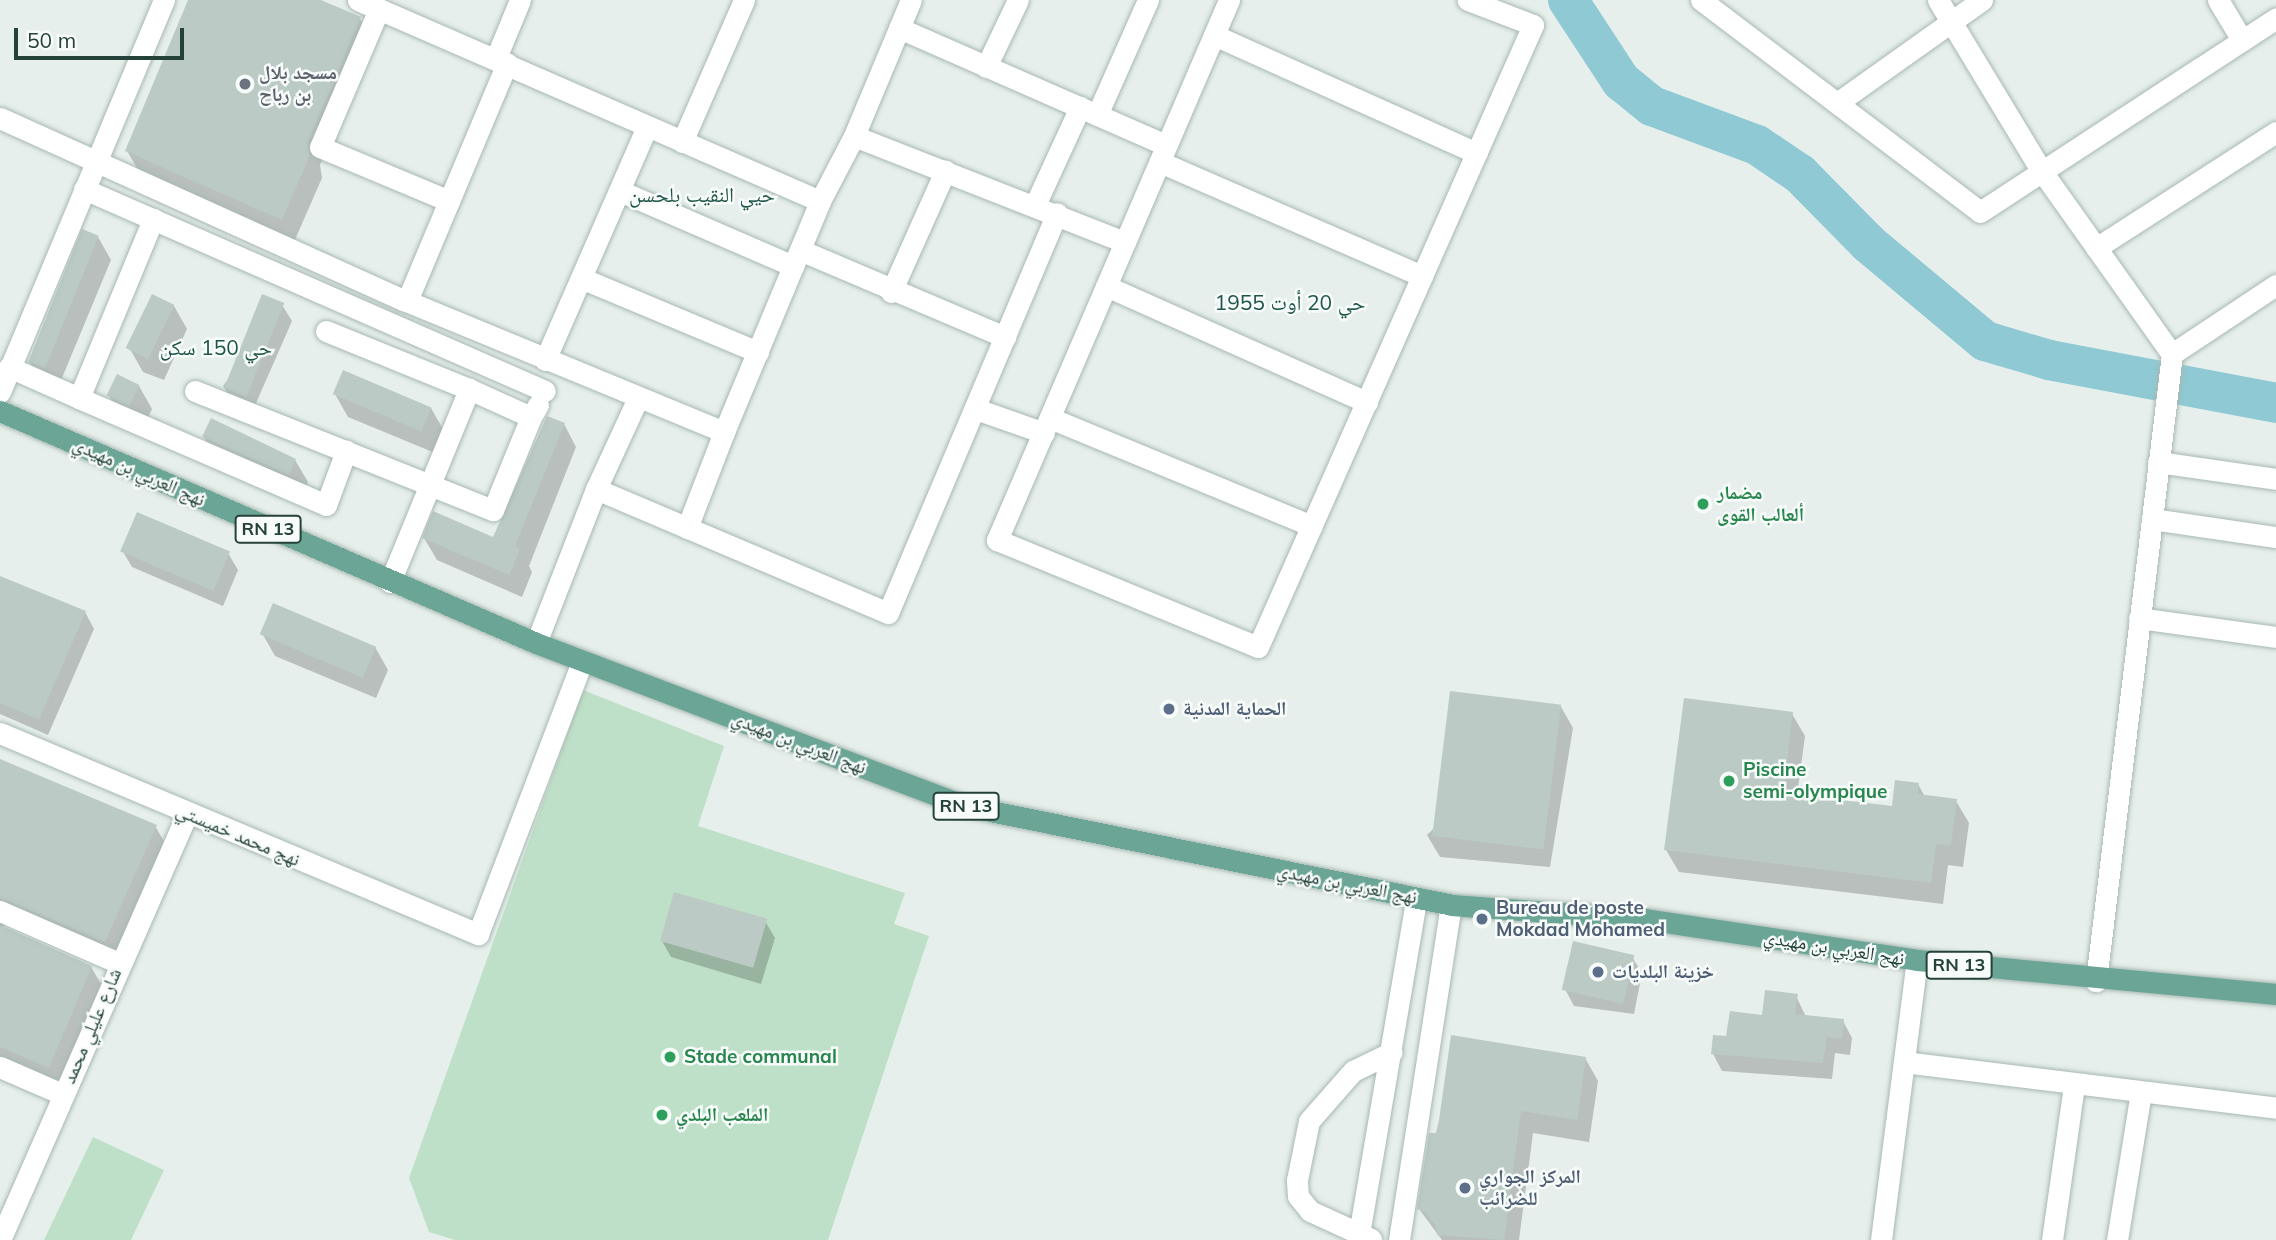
<!DOCTYPE html>
<html>
<head>
<meta charset="utf-8">
<style>
  body { margin:0 }
  #map { position:relative; width:2276px; height:1240px; overflow:hidden; background:#e6efeb; font-family:Mulish,"Noto Naskh Arabic",sans-serif }
  div>[style] { position:absolute }
  .green>* { inset:0; background:#bfe0c8 }
  .shadow>* { inset:0; background:#0003 }
  .river>* { height:40px; margin:-20px; padding:0 20px; transform-origin:20px; border-radius:20px; background:#8ec9d4 }
  .building>* { inset:0; background:#bbcac4; transform-origin:0 0 }
  .roads { filter:drop-shadow(0 0 2px #a8b8b2) drop-shadow(0 0 2px #a8b8b2) }
  .street>* { height:21px; margin:-10.5px; padding:0 10.5px; transform-origin:10.5px; border-radius:10.5px; background:#fff }
  .primary>* { height:21px; margin:-10.5px; padding:0 10.5px; transform-origin:10.5px; border-radius:10.5px; background:#6aa596 }
  .dots>* { width:19px; height:19px; translate:-50% -50%; box-sizing:border-box; border:4px solid #f7fbf9; border-radius:50% }
  span { translate:-50% -50%; white-space:nowrap; text-align:center; line-height:1.15; -webkit-text-stroke:5px #f7fbf9; paint-order:stroke }
  .shield-label span { padding:2px 5px; background:#f7fbf9; border:2px solid; border-radius:5px; -webkit-text-stroke-width:0 }
  .shield-label { font-size:18px; color:#24423a; font-weight:700 }
  .worship-label { font-size:19px; color:#5b616d; font-weight:700 }
  .left { translate:0 -50%; text-align:left }
  .street-label { font-size:19px; color:#24423a }
  .leisure-label { font-size:19px; color:#27864d; font-weight:700 }
  .service-label { font-size:19px; color:#4e5e75; font-weight:700 }
  .neighbourhood-label { font-size:21px; color:#1f5548 }
  .scale { position:absolute; left:14px; top:28px; width:170px; height:32px; box-sizing:border-box; border:4px solid #24423a; border-top:0; padding-left:9px; font-size:21px; line-height:24px; white-space:nowrap; color:#24423a; -webkit-text-stroke:5px #f7fbf9; paint-order:stroke }
</style>
</head>
<body>
<div id="map">
  <div class="green">
    <div style="clip-path:polygon(583px 690px,724px 746px,698px 826px,905px 893px,894px 924px,929px 936px,828px 1240px,455px 1240px,429px 1232px,409px 1178px)"></div>
    <div style="clip-path:polygon(93px 1137px,164px 1170px,131px 1240px,44px 1240px)"></div>
  </div>
  <div class="shadow">
    <div style="clip-path:polygon(190px 0,317px 0,360px 19px,373px 41px,320px 165px,322px 178px,294px 242px,140px 173px,127px 151px)"></div>
    <div style="clip-path:polygon(98px 237px,111px 260px,57px 390px,42px 383px,29px 361px)"></div>
    <div style="clip-path:polygon(282px 305px,292px 321px,253px 410px,233px 402px,223px 386px)"></div>
    <div style="clip-path:polygon(174px 306px,187px 329px,164px 380px,143px 372px,130px 349px)"></div>
    <div style="clip-path:polygon(139px 386px,152px 409px,144px 427px,122px 418px,109px 396px)"></div>
    <div style="clip-path:polygon(335px 394px,431px 408px,444px 431px,435px 453px,348px 417px)"></div>
    <div style="clip-path:polygon(564px 424px,576px 447px,529px 566px,532px 572px,522px 597px,437px 560px,424px 538px,494px 539px)"></div>
    <div style="clip-path:polygon(204px 437px,295px 460px,308px 482px,302px 496px,217px 459px)"></div>
    <div style="clip-path:polygon(122px 550px,228px 553px,238px 570px,223px 606px,132px 567px)"></div>
    <div style="clip-path:polygon(0 577px,85px 612px,94px 629px,48px 735px,0 714px)"></div>
    <div style="clip-path:polygon(262px 633px,375px 647px,388px 670px,376px 698px,275px 656px)"></div>
    <div style="clip-path:polygon(1560px 705px,1573px 728px,1550px 867px,1440px 857px,1427px 835px)"></div>
    <div style="clip-path:polygon(1792px 714px,1805px 736px,1797px 796px,1894px 807px,1918px 784px,1925px 797px,1956px 801px,1969px 823px,1963px 867px,1948px 865px,1943px 904px,1679px 872px,1666px 850px)"></div>
    <div style="clip-path:polygon(0 761px,155px 826px,168px 848px,118px 964px,19px 921px,0 927px,91px 967px,104px 989px,62px 1089px,0 1063px)"></div>
    <div style="clip-path:polygon(765px 921px,775px 938px,761px 984px,671px 957px,662px 941px)"></div>
    <div style="clip-path:polygon(1632px 957px,1642px 973px,1634px 1014px,1574px 1006px,1565px 989px)"></div>
    <div style="clip-path:polygon(1796px 996px,1806px 1017px,1843px 1021px,1852px 1038px,1850px 1055px,1835px 1053px,1832px 1079px,1722px 1071px,1713px 1054px,1728px 1038px)"></div>
    <div style="clip-path:polygon(1585px 1058px,1598px 1081px,1589px 1142px,1533px 1133px,1519px 1240px,1442px 1240px,1419px 1209px,1437px 1135px)"></div>
  </div>
  <div class="river">
    <div style="left:1568px;top:0;width:97px;rotate:56.8deg"></div>
    <div style="left:1621px;top:81px;width:40px;rotate:39deg"></div>
    <div style="left:1652px;top:106px;width:112px;rotate:20.4deg"></div>
    <div style="left:1757px;top:145px;width:52px;rotate:34deg"></div>
    <div style="left:1800px;top:174px;width:98px;rotate:45.4deg"></div>
    <div style="left:1869px;top:244px;width:151px;rotate:39.9deg"></div>
    <div style="left:1985px;top:341px;width:67px;rotate:16.5deg"></div>
    <div style="left:2049px;top:360px;width:231px;rotate:10.7deg"></div>
  </div>
  <div class="building">
    <div style="clip-path:polygon(188px 0,321px 0,361px 17px,308px 142px,310px 155px,282px 220px,125px 151px)"></div>
    <div style="left:82px;top:229px;width:18px;height:143px;rotate:22deg"></div>
    <div style="left:152px;top:294px;width:25px;height:60px;rotate:26deg"></div>
    <div style="left:262px;top:294px;width:24px;height:101px;rotate:22deg"></div>
    <div style="left:343px;top:370px;width:96px;height:26px;rotate:23deg"></div>
    <div style="left:117px;top:374px;width:25px;height:24px;rotate:26deg"></div>
    <div style="clip-path:polygon(547px 416px,565px 423px,515px 546px,520px 549px,509px 575px,422px 538px,433px 511px,493px 537px)"></div>
    <div style="clip-path:polygon(211px 418px,296px 459px,289px 475px,202px 437px)"></div>
    <div style="left:137px;top:512px;width:101px;height:43px;rotate:23deg"></div>
    <div style="clip-path:polygon(0 576px,86px 611px,39px 720px,0 703px)"></div>
    <div style="left:273px;top:603px;width:112px;height:34px;rotate:23deg"></div>
    <div style="left:1450px;top:691px;width:112px;height:146px;rotate:7deg"></div>
    <div style="clip-path:polygon(1684px 698px,1793px 712px,1783px 793px,1892px 806px,1895px 780px,1919px 783px,1918px 794px,1957px 799px,1951px 846px,1936px 844px,1931px 883px,1664px 850px)"></div>
    <div style="clip-path:polygon(0 759px,157px 825px,105px 942px,0 898px)"></div>
    <div style="left:674px;top:892px;width:97px;height:51px;rotate:16deg"></div>
    <div style="clip-path:polygon(0 925px,92px 966px,49px 1068px,0 1047px)"></div>
    <div style="left:1573px;top:941px;width:63px;height:50px;rotate:13deg"></div>
    <div style="clip-path:polygon(1765px 990px,1798px 994px,1795px 1014px,1844px 1019px,1842px 1039px,1827px 1037px,1823px 1063px,1711px 1054px,1713px 1035px,1726px 1036px,1730px 1011px,1762px 1015px)"></div>
    <div style="clip-path:polygon(1451px 1035px,1586px 1057px,1577px 1120px,1521px 1111px,1504px 1240px,1437px 1235px,1436px 1226px,1425px 1212px,1417px 1209px,1429px 1133px,1436px 1133px,1439px 1120px)"></div>
  </div>
  <div class="roads">
    <div class="street">
      <div style="left:358px;top:0;width:504px;rotate:23.51deg"></div>
      <div style="left:1229px;top:0;width:588px;rotate:113.25deg"></div>
      <div style="left:997px;top:540px;width:282px;rotate:22.3deg"></div>
      <div style="left:1258px;top:647px;width:680px;rotate:-66.15deg"></div>
      <div style="left:1533px;top:25px;width:70px;rotate:-159deg"></div>
      <div style="left:1701px;top:0;width:350px;rotate:37.2deg"></div>
      <div style="left:1980px;top:212px;width:354px;rotate:-33.2deg"></div>
      <div style="left:1938px;top:0;width:199px;rotate:58.8deg"></div>
      <div style="left:2041px;top:170px;width:226px;rotate:54.6deg"></div>
      <div style="left:2172px;top:354px;width:632px;rotate:96.91deg"></div>
      <div style="left:2218px;top:0;width:47px;rotate:59deg"></div>
      <div style="left:379px;top:9px;width:150px;rotate:113.1deg"></div>
      <div style="left:320px;top:147px;width:140px;rotate:22.7deg"></div>
      <div style="left:899px;top:28px;width:291px;rotate:23.7deg"></div>
      <div style="left:1214px;top:35px;width:288px;rotate:24.2deg"></div>
      <div style="left:496px;top:58px;width:63px;rotate:-67.5deg"></div>
      <div style="left:986px;top:67px;width:74px;rotate:-64.5deg"></div>
      <div style="left:1837px;top:103px;width:178px;rotate:-35.4deg"></div>
      <div style="left:1097px;top:115px;width:126px;rotate:-66.1deg"></div>
      <div style="left:0;top:118px;width:443px;rotate:24.3deg"></div>
      <div style="left:404px;top:300px;width:346px;rotate:22.4deg"></div>
      <div style="left:724px;top:432px;width:250px;rotate:-67.4deg"></div>
      <div style="left:820px;top:201px;width:73px;rotate:-62.4deg"></div>
      <div style="left:854px;top:136px;width:147px;rotate:-67.3deg"></div>
      <div style="left:854px;top:136px;width:291px;rotate:21.4deg"></div>
      <div style="left:682px;top:142px;width:155px;rotate:-66.4deg"></div>
      <div style="left:1160px;top:162px;width:286px;rotate:23.5deg"></div>
      <div style="left:84px;top:189px;width:503px;rotate:23.66deg"></div>
      <div style="left:620px;top:191px;width:189px;rotate:23.4deg"></div>
      <div style="left:1035px;top:205px;width:108px;rotate:-65.3deg"></div>
      <div style="left:2096px;top:248px;width:214px;rotate:-32.8deg"></div>
      <div style="left:800px;top:250px;width:223px;rotate:23deg"></div>
      <div style="left:581px;top:278px;width:192px;rotate:22.7deg"></div>
      <div style="left:1106px;top:286px;width:286px;rotate:24deg"></div>
      <div style="left:891px;top:292px;width:133px;rotate:-65.9deg"></div>
      <div style="left:407px;top:301px;width:258px;rotate:-67.2deg"></div>
      <div style="left:326px;top:331px;width:154px;rotate:22.1deg"></div>
      <div style="left:2172px;top:354px;width:125px;rotate:-33.6deg"></div>
      <div style="left:545px;top:360px;width:254px;rotate:-66.4deg"></div>
      <div style="left:9px;top:367px;width:77px;rotate:23.9deg"></div>
      <div style="left:79px;top:398px;width:194px;rotate:-67.5deg"></div>
      <div style="left:195px;top:391px;width:321px;rotate:21.8deg"></div>
      <div style="left:493px;top:510px;width:100px;rotate:-67.8deg"></div>
      <div style="left:0;top:392px;width:425px;rotate:-67.3deg"></div>
      <div style="left:79px;top:398px;width:269px;rotate:23.4deg"></div>
      <div style="left:326px;top:505px;width:58px;rotate:-69.7deg"></div>
      <div style="left:976px;top:409px;width:72px;rotate:19.4deg"></div>
      <div style="left:1050px;top:418px;width:283px;rotate:22.4deg"></div>
      <div style="left:2158px;top:462px;width:119px;rotate:8.2deg"></div>
      <div style="left:596px;top:489px;width:317px;rotate:23deg"></div>
      <div style="left:888px;top:613px;width:434px;rotate:-67.1deg"></div>
      <div style="left:2152px;top:519px;width:125px;rotate:8.3deg"></div>
      <div style="left:687px;top:528px;width:103px;rotate:-68.9deg"></div>
      <div style="left:390px;top:582px;width:209px;rotate:-67.7deg"></div>
      <div style="left:469px;top:389px;width:68px;rotate:24.3deg"></div>
      <div style="left:531px;top:417px;width:14px;rotate:-60deg"></div>
      <div style="left:2139px;top:618px;width:138px;rotate:7.9deg"></div>
      <div style="left:536px;top:643px;width:165px;rotate:-68.7deg"></div>
      <div style="left:596px;top:489px;width:100px;rotate:-65.2deg"></div>
      <div style="left:0;top:733px;width:519px;rotate:22.81deg"></div>
      <div style="left:478px;top:934px;width:292px;rotate:-69.1deg"></div>
      <div style="left:0;top:911px;width:130px;rotate:23.6deg"></div>
      <div style="left:1904px;top:1062px;width:375px;rotate:7deg"></div>
      <div style="left:0;top:1067px;width:68px;rotate:23.5deg"></div>
      <div style="left:1371px;top:1239px;width:67px;rotate:-155.3deg"></div>
      <div style="left:1310px;top:1211px;width:19px;rotate:-129deg"></div>
      <div style="left:1298px;top:1196px;width:16px;rotate:-94deg"></div>
      <div style="left:1297px;top:1180px;width:60px;rotate:-78.5deg"></div>
      <div style="left:1309px;top:1121px;width:67px;rotate:-48.7deg"></div>
      <div style="left:1353px;top:1071px;width:43px;rotate:-26deg"></div>
      <div style="left:0;top:1240px;width:465px;rotate:-66.3deg"></div>
      <div style="left:1358px;top:1240px;width:346px;rotate:-80.3deg"></div>
      <div style="left:1399px;top:1240px;width:339px;rotate:-81.2deg"></div>
      <div style="left:1881px;top:1240px;width:282px;rotate:-82.7deg"></div>
      <div style="left:2052px;top:1240px;width:157px;rotate:-81.9deg"></div>
      <div style="left:2117px;top:1240px;width:150px;rotate:-80.8deg"></div>
    </div>
    <div class="primary">
      <div style="left:0;top:411px;width:584px;rotate:23.4deg"></div>
      <div style="left:536px;top:643px;width:460px;rotate:20.8deg"></div>
      <div style="left:966px;top:806px;width:495px;rotate:11.5deg"></div>
      <div style="left:1451px;top:905px;width:194px;rotate:4.1deg"></div>
      <div style="left:1644px;top:919px;width:276px;rotate:8.5deg"></div>
      <div style="left:1917px;top:960px;width:361px;rotate:5.4deg"></div>
    </div>
  </div>
  <div class="dots">
    <div style="left:245px;top:84px;background:#6b7280"></div>
    <div style="left:1703px;top:504px;background:#2e9e5b"></div>
    <div style="left:1169px;top:709px;background:#5c6f8a"></div>
    <div style="left:1729px;top:781px;background:#2e9e5b"></div>
    <div style="left:1482px;top:919px;background:#5c6f8a"></div>
    <div style="left:1598px;top:972px;background:#5c6f8a"></div>
    <div style="left:670px;top:1057px;background:#2e9e5b"></div>
    <div style="left:662px;top:1115px;background:#2e9e5b"></div>
    <div style="left:1465px;top:1188px;background:#5c6f8a"></div>
  </div>
  <div class="shield-label">
    <span style="left:268px;top:529px">RN 13</span>
    <span style="left:966px;top:806px">RN 13</span>
    <span style="left:1959px;top:965px">RN 13</span>
  </div>
  <div class="worship-label">
    <span class="left" style="left:259px;top:84px">مسجد بلال<br>بن رباح</span>
  </div>
  <div class="street-label">
    <span style="left:139px;top:472px;rotate:24deg">نهج العربي بن مهيدي</span>
    <span style="left:799px;top:743px;rotate:21deg">نهج العربي بن مهيدي</span>
    <span style="left:238px;top:835px;rotate:23deg">نهج محمد خميستي</span>
    <span style="left:1347px;top:884px;rotate:11deg">نهج العربي بن مهيدي</span>
    <span style="left:1834px;top:948px;rotate:9deg">نهح العربي بن مهيدي</span>
    <span style="left:92px;top:1026px;rotate:-67deg">شارع عليلي محمد</span>
  </div>
  <div class="leisure-label">
    <span class="left" style="left:1717px;top:504px">مضمار<br>ألعالب القوى</span>
    <span class="left" style="left:1743px;top:781px">Piscine<br>semi-olympique</span>
    <span class="left" style="left:684px;top:1057px">Stade communal</span>
    <span class="left" style="left:676px;top:1115px">الملعب البلدي</span>
  </div>
  <div class="service-label">
    <span class="left" style="left:1183px;top:709px">الحماية المدنية</span>
    <span class="left" style="left:1496px;top:919px">Bureau de poste<br>Mokdad Mohamed</span>
    <span class="left" style="left:1612px;top:972px">خزينة البلديات</span>
    <span class="left" style="left:1479px;top:1188px">المركز الجواري<br>للضرائب</span>
  </div>
  <div class="neighbourhood-label">
    <span style="left:702px;top:194px">حيي النقيب بلحسن</span>
    <span style="left:1290px;top:302px">حي 20 أوت 1955</span>
    <span style="left:216px;top:347px">حي 150 سكن</span>
  </div>
  <div class="scale">50 m</div>
</div>
</body>
</html>
